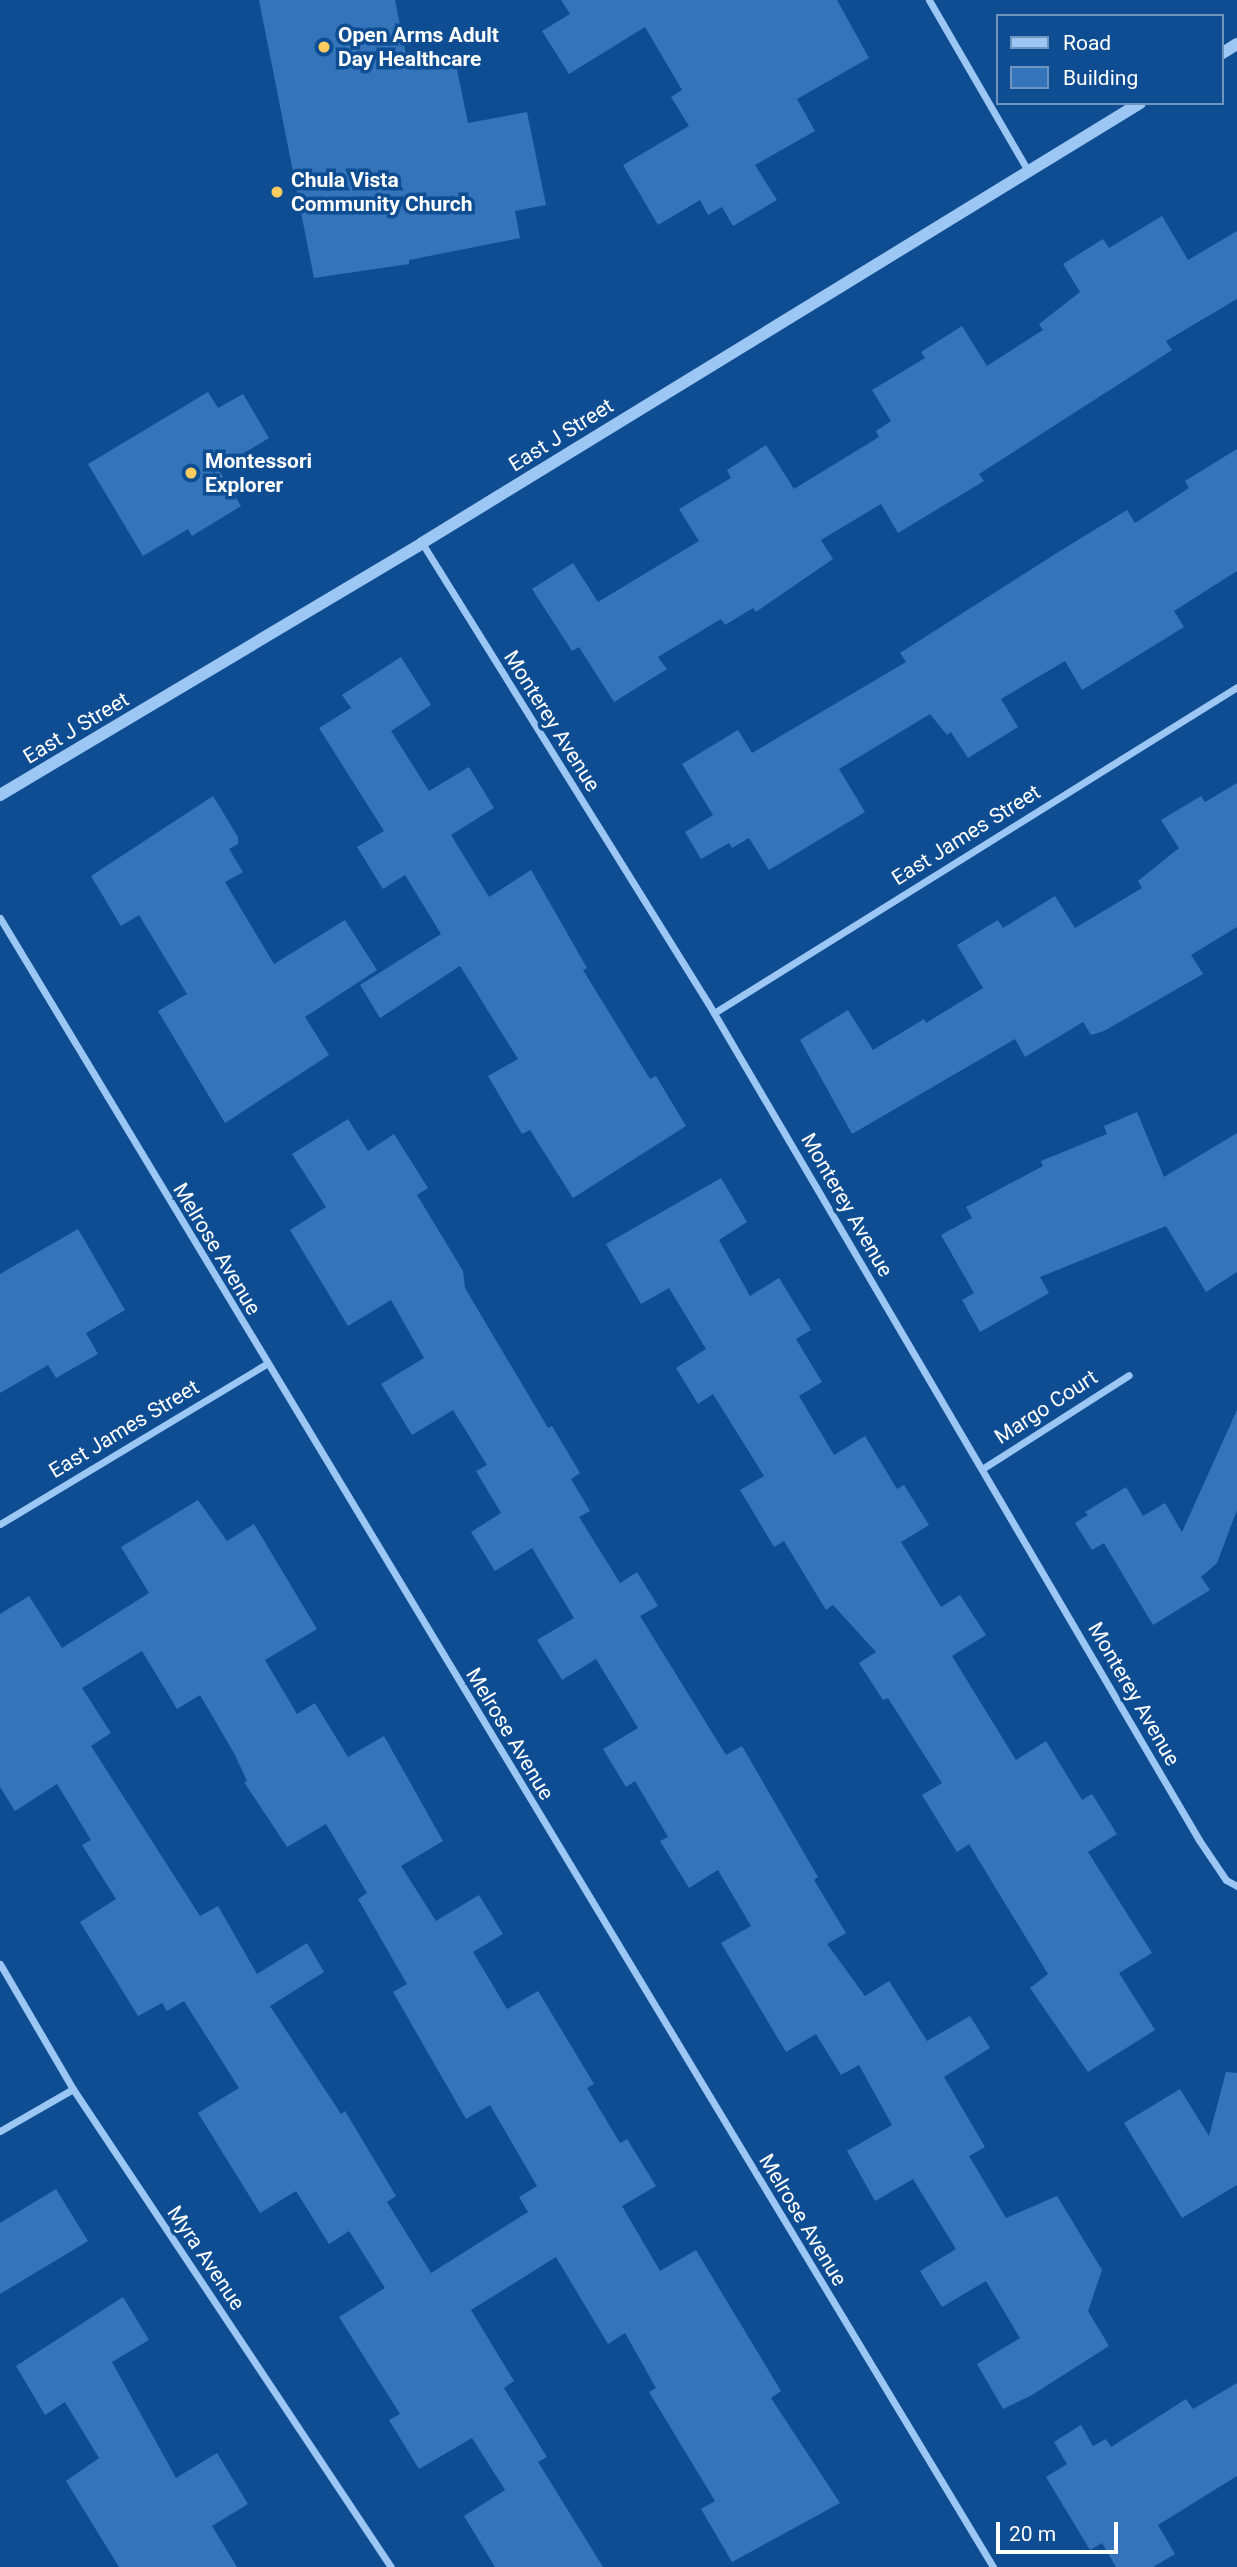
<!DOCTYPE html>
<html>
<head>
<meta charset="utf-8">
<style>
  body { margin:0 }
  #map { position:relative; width:1237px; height:2567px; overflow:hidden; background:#0f4d93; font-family:Roboto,sans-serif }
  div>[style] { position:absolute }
  .building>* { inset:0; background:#3474bb }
  .minor>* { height:7px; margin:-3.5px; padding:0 3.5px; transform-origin:3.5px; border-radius:3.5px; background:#9cc6f4 }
  .tertiary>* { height:12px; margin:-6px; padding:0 6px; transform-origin:6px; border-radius:6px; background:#9cc6f4 }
  .dots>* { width:19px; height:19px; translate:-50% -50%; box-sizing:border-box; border:4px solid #0f4d93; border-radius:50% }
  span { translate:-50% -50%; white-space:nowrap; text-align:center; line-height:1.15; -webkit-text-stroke:7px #0f4d93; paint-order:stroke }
  .poi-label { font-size:21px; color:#fff; font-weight:700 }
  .left { translate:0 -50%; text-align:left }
  .street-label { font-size:21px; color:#fff }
  .legend { position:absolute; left:996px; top:14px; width:228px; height:91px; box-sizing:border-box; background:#0f4d93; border:2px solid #6f94be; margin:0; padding:9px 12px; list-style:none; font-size:21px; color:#fff }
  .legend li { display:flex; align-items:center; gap:14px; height:35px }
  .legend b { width:35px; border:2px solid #6f94be }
  .scale { position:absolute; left:996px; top:2522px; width:122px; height:32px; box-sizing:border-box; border:4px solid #fff; border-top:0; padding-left:9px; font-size:21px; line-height:24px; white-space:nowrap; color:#fff; -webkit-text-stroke:5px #0f4d93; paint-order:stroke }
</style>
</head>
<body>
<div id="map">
  <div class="building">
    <div style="clip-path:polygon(259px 0,395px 0,408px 65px,454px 55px,468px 123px,527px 112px,546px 205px,515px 211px,520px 238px,409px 260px,409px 264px,314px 278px)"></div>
    <div style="clip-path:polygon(561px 0,837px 0,869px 58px,797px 99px,815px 131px,755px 165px,777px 200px,733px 226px,722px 207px,708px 215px,700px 200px,658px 225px,623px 165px,689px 126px,671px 97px,682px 90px,645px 27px,569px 74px,542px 31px,570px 14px)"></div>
    <div style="clip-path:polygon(1162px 216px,1188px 260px,1237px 231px,1237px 299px,1166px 341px,1172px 350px,979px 474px,984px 481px,898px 533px,881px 504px,821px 540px,833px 559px,756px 612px,753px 608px,725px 625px,721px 619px,658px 657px,667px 669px,614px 702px,579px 647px,572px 651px,532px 589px,573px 563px,598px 602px,699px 541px,679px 509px,731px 478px,727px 470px,766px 445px,794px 489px,879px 437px,876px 431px,891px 421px,872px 390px,925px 358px,921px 352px,962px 326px,987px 366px,1043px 330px,1039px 324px,1080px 292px,1063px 264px,1103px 239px,1109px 248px)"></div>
    <div style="clip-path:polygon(208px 392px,218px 408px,243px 394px,269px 438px,218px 469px,241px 506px,192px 536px,188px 529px,143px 556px,88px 464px)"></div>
    <div style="clip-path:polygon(1237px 449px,1237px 571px,1174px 611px,1184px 627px,1082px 690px,1065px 661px,1001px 699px,1018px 727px,968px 758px,951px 732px,947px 735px,930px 714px,839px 769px,865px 812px,769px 870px,749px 838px,732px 848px,729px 843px,701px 859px,685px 832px,713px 815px,682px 764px,738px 730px,752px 753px,906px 662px,900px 653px,1068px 546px,1127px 510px,1135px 523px,1189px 488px,1185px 481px)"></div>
    <div style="clip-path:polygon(401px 657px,431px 705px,391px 731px,429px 791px,469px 767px,494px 808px,451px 835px,489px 897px,531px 870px,587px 968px,583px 970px,650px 1079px,656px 1076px,686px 1126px,573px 1198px,530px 1130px,522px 1134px,488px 1076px,518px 1059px,460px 966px,380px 1018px,360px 985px,441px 934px,405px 875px,383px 889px,357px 847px,384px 831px,319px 728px,351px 708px,342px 695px)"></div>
    <div style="clip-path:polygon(1237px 783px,1237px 927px,1191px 955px,1203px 974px,1104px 1031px,1091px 1035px,1083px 1022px,1025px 1057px,1015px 1039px,852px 1134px,800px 1040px,848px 1010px,873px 1050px,924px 1019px,926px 1023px,983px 988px,957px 945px,998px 920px,1003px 928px,1055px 896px,1075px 928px,1142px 888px,1138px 881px,1179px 848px,1161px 820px,1201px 796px,1205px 802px)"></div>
    <div style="clip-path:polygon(213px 796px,238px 837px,238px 844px,229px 849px,243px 872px,225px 882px,274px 964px,345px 920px,377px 970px,305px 1017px,329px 1055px,225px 1123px,158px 1011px,187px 994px,139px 915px,121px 926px,91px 876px)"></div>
    <div style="clip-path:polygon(1137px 1112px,1164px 1177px,1237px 1133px,1237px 1272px,1206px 1292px,1166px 1226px,1040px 1277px,1049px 1293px,980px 1332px,962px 1300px,974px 1293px,941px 1235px,972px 1218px,966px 1207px,1043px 1166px,1041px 1161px,1107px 1134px,1104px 1126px)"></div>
    <div style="clip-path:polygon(348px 1119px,368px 1151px,394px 1134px,428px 1188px,417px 1195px,463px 1271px,465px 1288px,548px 1428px,552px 1426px,580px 1473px,571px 1479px,590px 1511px,579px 1517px,620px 1583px,637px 1572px,658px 1606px,640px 1616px,726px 1755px,742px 1746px,818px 1877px,814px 1880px,846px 1933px,827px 1944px,865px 1996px,889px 1981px,927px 2041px,970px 2016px,990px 2048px,944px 2077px,985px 2147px,969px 2156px,1006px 2218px,1057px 2196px,1102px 2270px,1088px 2311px,1109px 2346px,1032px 2395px,1003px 2409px,977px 2364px,1020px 2338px,986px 2281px,942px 2307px,920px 2271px,956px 2249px,913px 2179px,875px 2201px,847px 2151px,892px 2125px,859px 2065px,841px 2075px,816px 2034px,786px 2052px,721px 1943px,751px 1926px,718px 1870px,689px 1888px,660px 1841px,668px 1837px,635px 1781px,626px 1787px,603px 1749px,638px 1728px,596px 1659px,562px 1680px,537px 1640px,574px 1618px,532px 1548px,495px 1571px,471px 1532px,501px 1513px,476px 1471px,487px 1465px,453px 1410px,412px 1435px,381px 1384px,424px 1358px,391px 1300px,348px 1326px,290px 1230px,326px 1207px,292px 1154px)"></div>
    <div style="clip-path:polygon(721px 1178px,747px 1222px,719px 1240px,750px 1296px,779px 1278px,811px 1330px,796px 1339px,822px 1382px,799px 1396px,834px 1455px,865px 1436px,897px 1489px,904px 1485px,929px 1525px,901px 1542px,941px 1607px,960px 1595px,986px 1635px,952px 1656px,1016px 1760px,1046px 1741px,1082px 1800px,1092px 1794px,1117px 1834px,1088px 1852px,1152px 1953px,1119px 1973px,1155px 2030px,1088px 2072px,1030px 1988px,1048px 1974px,969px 1844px,957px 1852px,922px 1795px,942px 1783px,888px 1698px,883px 1700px,859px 1663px,876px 1652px,833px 1605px,826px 1610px,784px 1541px,774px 1547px,740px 1490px,764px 1476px,713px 1394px,698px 1404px,676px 1368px,706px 1349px,669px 1288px,641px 1304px,606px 1244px)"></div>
    <div style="clip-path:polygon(78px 1229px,125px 1310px,86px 1333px,98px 1354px,56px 1378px,48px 1365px,0 1393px,0 1274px)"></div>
    <div style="clip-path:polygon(1237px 1410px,1237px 1510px,1217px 1563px,1201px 1577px,1210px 1590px,1153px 1625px,1104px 1543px,1092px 1550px,1075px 1523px,1088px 1515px,1085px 1512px,1126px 1487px,1143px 1516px,1165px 1503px,1182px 1532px)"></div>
    <div style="clip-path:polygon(evenodd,198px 1500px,227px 1541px,254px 1524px,317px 1629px,265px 1660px,297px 1714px,315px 1703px,348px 1757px,384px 1736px,443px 1841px,401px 1866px,436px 1921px,479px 1895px,503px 1934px,473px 1952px,507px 2009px,538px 1991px,594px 2084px,587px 2088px,620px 2143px,627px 2139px,656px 2186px,622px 2206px,660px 2271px,696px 2250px,781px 2391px,771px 2398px,840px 2503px,732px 2562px,701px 2509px,715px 2501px,649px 2392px,656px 2388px,625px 2333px,608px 2344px,556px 2257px,471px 2310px,514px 2381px,504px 2388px,547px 2457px,538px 2462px,603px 2567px,495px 2567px,464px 2516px,505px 2490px,472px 2438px,419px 2469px,389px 2420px,400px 2414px,339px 2317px,385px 2288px,349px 2231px,329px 2244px,296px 2191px,260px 2213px,198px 2113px,239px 2088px,184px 2001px,167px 2011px,162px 2003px,138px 2016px,80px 1922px,116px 1899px,82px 1845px,91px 1840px,57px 1784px,15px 1811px,0 1787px,0 1614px,29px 1596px,62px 1648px,149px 1593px,121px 1547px,198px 1500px,142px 1651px,177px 1709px,200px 1695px,234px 1753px,247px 1781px,244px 1782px,287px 1847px,326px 1824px,367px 1893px,358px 1899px,407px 1984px,393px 1992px,466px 2119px,490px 2105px,537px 2186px,519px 2197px,528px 2212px,431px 2273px,387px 2202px,396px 2196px,345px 2111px,341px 2114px,270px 2006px,324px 1972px,307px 1943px,257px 1974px,218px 1906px,200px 1916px,91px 1746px,111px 1733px,82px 1688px,142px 1651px)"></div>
    <div style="clip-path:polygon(1226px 2072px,1237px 2073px,1237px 2185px,1182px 2218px,1124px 2123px,1180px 2089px,1209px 2136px)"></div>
    <div style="clip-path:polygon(56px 2189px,88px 2241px,0 2294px,0 2223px)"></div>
    <div style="clip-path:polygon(123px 2297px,149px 2340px,112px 2362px,176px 2478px,217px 2453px,248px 2504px,212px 2526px,237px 2567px,119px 2567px,66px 2481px,99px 2458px,65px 2402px,45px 2415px,16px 2366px)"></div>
    <div style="clip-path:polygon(1237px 2383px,1237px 2476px,1158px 2525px,1175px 2554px,1153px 2567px,1116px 2567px,1102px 2543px,1090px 2550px,1046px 2477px,1067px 2464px,1054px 2442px,1081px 2425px,1093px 2446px,1106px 2439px,1111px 2447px,1186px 2399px,1193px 2409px)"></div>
  </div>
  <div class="minor">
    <div style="left:929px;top:0;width:198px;rotate:59.9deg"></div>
    <div style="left:422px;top:543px;width:542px;rotate:58.13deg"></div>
    <div style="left:708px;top:1003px;width:970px;rotate:59.6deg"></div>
    <div style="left:1199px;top:1840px;width:48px;rotate:56deg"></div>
    <div style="left:1226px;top:1880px;width:13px;rotate:29deg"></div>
    <div style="left:0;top:918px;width:1925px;rotate:58.94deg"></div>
    <div style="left:714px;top:1013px;width:616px;rotate:-31.94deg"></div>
    <div style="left:982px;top:1469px;width:174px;rotate:-32.6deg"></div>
    <div style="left:0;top:1524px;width:310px;rotate:-31deg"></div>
    <div style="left:0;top:1964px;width:145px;rotate:59.7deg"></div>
    <div style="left:73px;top:2089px;width:574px;rotate:56.37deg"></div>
    <div style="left:0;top:2131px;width:84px;rotate:-29.9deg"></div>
  </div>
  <div class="tertiary">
    <div style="left:1221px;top:54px;width:19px;rotate:-32deg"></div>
    <div style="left:0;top:795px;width:492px;rotate:-30.8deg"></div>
    <div style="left:422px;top:543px;width:842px;rotate:-31.5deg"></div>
  </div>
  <div class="dots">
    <div style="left:324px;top:47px;background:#ffcc5f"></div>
    <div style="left:277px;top:192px;background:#ffcc5f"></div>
    <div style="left:191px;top:473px;background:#ffcc5f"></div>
  </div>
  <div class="poi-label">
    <span class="left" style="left:338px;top:47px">Open Arms Adult<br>Day Healthcare</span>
    <span class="left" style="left:291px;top:192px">Chula Vista<br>Community Church</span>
    <span class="left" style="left:205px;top:473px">Montessori<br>Explorer</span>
  </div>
  <div class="street-label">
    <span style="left:561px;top:435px;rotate:-32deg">East J Street</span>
    <span style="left:552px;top:721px;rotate:58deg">Monterey Avenue</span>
    <span style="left:76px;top:728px;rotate:-31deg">East J Street</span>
    <span style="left:966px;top:835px;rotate:-32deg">East James Street</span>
    <span style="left:847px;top:1205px;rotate:60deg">Monterey Avenue</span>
    <span style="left:217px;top:1249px;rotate:59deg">Melrose Avenue</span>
    <span style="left:1046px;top:1407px;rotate:-33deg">Margo Court</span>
    <span style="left:124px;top:1429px;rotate:-31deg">East James Street</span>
    <span style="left:1134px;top:1694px;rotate:60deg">Monterey Avenue</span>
    <span style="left:510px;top:1734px;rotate:59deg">Melrose Avenue</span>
    <span style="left:803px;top:2220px;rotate:59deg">Melrose Avenue</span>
    <span style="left:206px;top:2258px;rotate:56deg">Myra Avenue</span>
  </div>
  <ul class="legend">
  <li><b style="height:9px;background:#9cc6f4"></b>Road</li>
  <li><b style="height:19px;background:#3474bb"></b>Building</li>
  </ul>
  <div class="scale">20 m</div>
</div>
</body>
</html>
